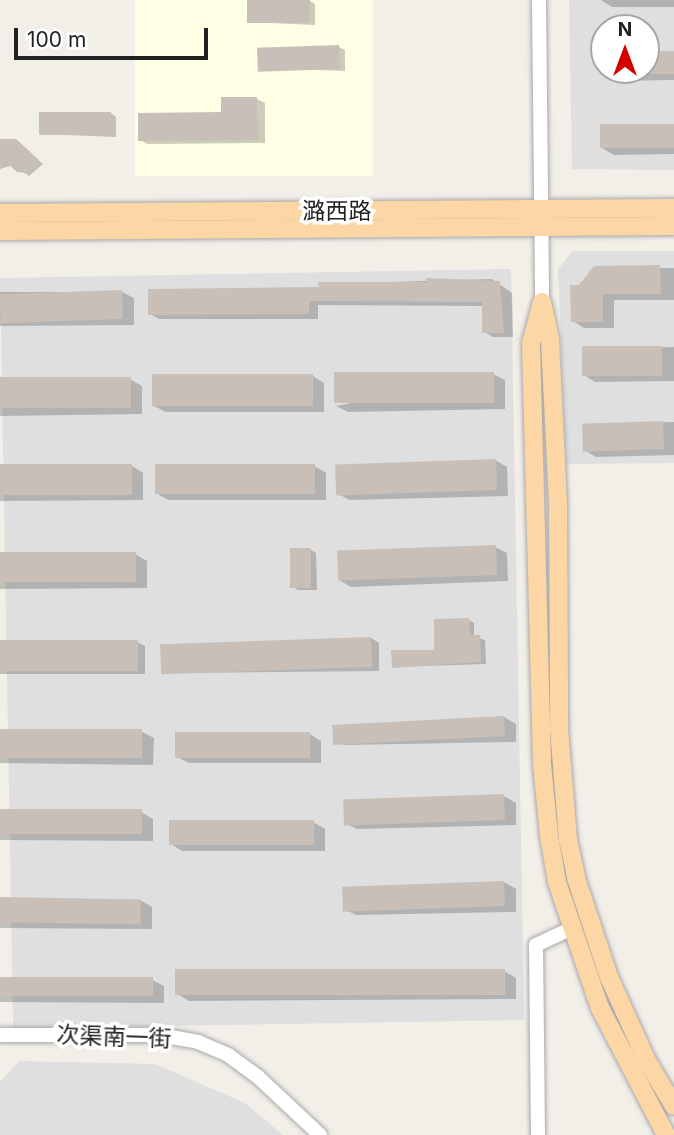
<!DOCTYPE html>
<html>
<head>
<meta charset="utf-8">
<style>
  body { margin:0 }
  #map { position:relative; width:674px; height:1135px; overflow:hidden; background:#f2efe9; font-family:Inter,"Noto Sans SC",sans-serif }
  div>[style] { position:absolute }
  .residential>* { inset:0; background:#e0dfdf; transform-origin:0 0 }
  .education>* { inset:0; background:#ffffe5; transform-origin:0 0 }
  .shadow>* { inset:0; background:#0003 }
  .building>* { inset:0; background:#c7bfb8; transform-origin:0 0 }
  .roads { filter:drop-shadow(0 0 2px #a9a9a9) drop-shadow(0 0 2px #a9a9a9) }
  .minor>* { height:14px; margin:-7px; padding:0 7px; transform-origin:7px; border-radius:7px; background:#fff }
  .major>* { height:18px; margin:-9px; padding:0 9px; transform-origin:9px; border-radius:9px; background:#fcd6a4 }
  span { translate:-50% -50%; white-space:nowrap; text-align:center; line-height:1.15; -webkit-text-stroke:7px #fff; paint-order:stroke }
  .street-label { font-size:23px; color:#222 }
  .north { position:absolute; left:590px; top:14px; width:70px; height:70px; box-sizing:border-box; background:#fff; border:2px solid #a7a7a7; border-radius:50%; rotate:0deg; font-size:19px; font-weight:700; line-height:28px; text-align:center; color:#222 }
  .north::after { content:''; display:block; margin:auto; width:24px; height:32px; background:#d40000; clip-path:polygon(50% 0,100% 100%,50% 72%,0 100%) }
  .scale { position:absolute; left:14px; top:28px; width:194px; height:32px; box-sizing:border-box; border:4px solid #222; border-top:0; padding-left:9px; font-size:21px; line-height:24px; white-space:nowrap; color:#222; -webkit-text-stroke:5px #fff; paint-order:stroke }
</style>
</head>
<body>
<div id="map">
  <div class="residential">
    <div style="clip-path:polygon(evenodd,569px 0,674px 0,674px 170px,572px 169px,569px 0,604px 28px,646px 28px,646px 70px,604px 70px,604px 28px)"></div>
    <div style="clip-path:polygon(573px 251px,674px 251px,674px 463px,566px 464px,558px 269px)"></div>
    <div style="left:511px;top:269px;width:751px;height:511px;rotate:89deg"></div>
    <div style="clip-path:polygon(19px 1061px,155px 1064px,245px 1103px,283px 1135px,0 1135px,0 1082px)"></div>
  </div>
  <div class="education">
    <div style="left:135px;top:0;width:238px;height:176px"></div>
  </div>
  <div class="shadow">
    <div style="clip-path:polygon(674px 0,674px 7px,612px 7px,601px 0)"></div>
    <div style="clip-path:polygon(310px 1px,315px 4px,315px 25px,249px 22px)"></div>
    <div style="clip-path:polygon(339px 47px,345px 50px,345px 71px,259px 68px)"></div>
    <div style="clip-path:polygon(674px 52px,674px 80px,612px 81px,600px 74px,600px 54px,604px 53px,604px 70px,646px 70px,646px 53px)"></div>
    <div style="clip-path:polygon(257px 99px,265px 103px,265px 143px,147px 144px,140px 140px)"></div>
    <div style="clip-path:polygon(111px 113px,116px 117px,116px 137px,41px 134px)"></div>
    <div style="clip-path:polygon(674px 126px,674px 154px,614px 155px,602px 148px)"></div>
    <div style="clip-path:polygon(0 141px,16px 141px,43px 164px,29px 176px,13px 165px,0 169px)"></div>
    <div style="clip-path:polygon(595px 268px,674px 268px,674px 300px,614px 300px,614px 328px,584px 328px,573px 321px,580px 286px)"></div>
    <div style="clip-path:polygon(492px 279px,512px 293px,513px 337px,493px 337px,484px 332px,483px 306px,318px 305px,318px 319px,159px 319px,150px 314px,320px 289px,320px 284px)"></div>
    <div style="clip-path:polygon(0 292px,122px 292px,134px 298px,134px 325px,0 326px)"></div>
    <div style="clip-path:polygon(674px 347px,674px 381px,595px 382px,584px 375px,583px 348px)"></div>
    <div style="clip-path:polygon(493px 374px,505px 380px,505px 409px,348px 412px,336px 406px)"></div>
    <div style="clip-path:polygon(313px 376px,324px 383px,324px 412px,166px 412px,154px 406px)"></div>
    <div style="clip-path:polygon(130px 379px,142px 386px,142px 414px,0 416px,0 382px)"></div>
    <div style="clip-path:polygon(674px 422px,674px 455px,596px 457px,584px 450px,584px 424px)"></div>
    <div style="clip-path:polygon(495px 460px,507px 467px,508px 496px,350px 500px,338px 494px)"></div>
    <div style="clip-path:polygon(132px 466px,143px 473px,143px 500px,0 501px,0 467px)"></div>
    <div style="clip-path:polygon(314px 466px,326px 473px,326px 500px,168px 500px,156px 493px)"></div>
    <div style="clip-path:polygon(495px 547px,507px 553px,508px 581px,351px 587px,339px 580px)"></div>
    <div style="clip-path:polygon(311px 550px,316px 553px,317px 590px,298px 590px,293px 587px)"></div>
    <div style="clip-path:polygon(0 554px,135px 554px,147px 561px,147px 588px,0 589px)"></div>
    <div style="clip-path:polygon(469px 620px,474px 623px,474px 637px,485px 640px,486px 664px,393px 667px,436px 651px)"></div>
    <div style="clip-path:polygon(371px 638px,379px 643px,379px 671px,170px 673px,163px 669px)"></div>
    <div style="clip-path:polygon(0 642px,137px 642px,145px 646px,145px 674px,0 674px)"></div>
    <div style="clip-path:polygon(504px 717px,516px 724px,516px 742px,345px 745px,334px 738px)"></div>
    <div style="clip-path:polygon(0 730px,142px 732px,154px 738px,153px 765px,0 763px)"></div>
    <div style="clip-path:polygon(310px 734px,321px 741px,321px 763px,189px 763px,177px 757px)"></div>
    <div style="clip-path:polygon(504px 796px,516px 803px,516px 825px,357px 829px,345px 823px)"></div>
    <div style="clip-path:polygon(0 811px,141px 812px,153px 819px,153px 841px,0 840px)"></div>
    <div style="clip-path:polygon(313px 822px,325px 829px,325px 851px,182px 851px,171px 844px)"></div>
    <div style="clip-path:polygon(504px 882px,516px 889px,516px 912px,356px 915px,344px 909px)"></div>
    <div style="clip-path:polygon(0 899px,140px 900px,152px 907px,152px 929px,0 928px)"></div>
    <div style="clip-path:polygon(504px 971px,516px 978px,516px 999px,189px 1001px,177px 994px)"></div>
    <div style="clip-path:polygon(0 979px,152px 980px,164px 986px,164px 1003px,0 1002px)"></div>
  </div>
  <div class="building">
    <div style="left:247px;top:0;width:63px;height:23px"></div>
    <div style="left:339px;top:45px;width:24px;height:82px;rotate:88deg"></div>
    <div style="left:646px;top:51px;width:28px;height:23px"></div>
    <div style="clip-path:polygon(221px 97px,257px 97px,258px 140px,138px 141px,138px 113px,221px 112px)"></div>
    <div style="left:39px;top:112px;width:72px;height:23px"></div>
    <div style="left:674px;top:124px;width:24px;height:74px;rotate:90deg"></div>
    <div style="clip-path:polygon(0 139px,16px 139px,39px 160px,27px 173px,17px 172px,7px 163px,0 170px)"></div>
    <div style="clip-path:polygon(660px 265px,661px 294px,603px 294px,603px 322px,571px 322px,570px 285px,579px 285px,594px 266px)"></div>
    <div style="clip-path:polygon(426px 278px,500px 281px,504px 333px,482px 333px,482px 302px,309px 301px,309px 314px,148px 315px,148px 289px,319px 287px,318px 282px,426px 282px)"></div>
    <div style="left:122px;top:290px;width:29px;height:122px;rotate:88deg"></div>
    <div style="left:582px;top:346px;width:80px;height:30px"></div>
    <div style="left:494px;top:372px;width:31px;height:160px;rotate:90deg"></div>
    <div style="left:313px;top:374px;width:32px;height:161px;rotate:90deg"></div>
    <div style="left:131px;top:377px;width:31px;height:131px;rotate:90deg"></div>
    <div style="left:663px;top:421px;width:28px;height:81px;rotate:88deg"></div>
    <div style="left:496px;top:459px;width:31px;height:161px;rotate:88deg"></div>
    <div style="left:132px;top:464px;width:31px;height:132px;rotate:90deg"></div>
    <div style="left:155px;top:464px;width:160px;height:30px"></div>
    <div style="left:496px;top:545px;width:30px;height:159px;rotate:88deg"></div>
    <div style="left:290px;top:548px;width:21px;height:40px"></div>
    <div style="left:136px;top:552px;width:30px;height:136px;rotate:90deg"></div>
    <div style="clip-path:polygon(469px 618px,470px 635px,480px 635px,481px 662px,392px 668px,391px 650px,434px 650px,434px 619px)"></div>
    <div style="left:371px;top:637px;width:30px;height:211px;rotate:88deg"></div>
    <div style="left:0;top:640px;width:138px;height:31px"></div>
    <div style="left:504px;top:716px;width:20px;height:172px;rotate:87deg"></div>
    <div style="left:0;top:729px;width:142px;height:29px"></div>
    <div style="left:310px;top:732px;width:26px;height:135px;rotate:90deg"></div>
    <div style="left:504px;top:794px;width:26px;height:161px;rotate:88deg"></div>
    <div style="left:0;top:809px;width:142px;height:25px"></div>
    <div style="left:169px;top:820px;width:145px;height:25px"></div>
    <div style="left:504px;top:881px;width:25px;height:162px;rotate:88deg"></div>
    <div style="left:0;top:897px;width:141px;height:25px;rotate:1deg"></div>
    <div style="left:175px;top:969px;width:330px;height:26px"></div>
    <div style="left:0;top:977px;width:153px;height:19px"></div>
  </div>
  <div class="roads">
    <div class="minor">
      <div style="left:539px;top:0;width:302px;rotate:89.4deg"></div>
      <div style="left:0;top:1035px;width:160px"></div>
      <div style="left:160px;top:1035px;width:39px;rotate:10deg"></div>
      <div style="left:198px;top:1042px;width:33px;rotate:23deg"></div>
      <div style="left:228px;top:1055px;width:37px;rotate:36deg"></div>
      <div style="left:258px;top:1077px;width:85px;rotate:43.1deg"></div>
      <div style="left:538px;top:1135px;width:190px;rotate:-90.6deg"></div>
      <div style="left:536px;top:945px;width:38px;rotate:-25deg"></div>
    </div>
    <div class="major">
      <div style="left:0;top:213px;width:674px;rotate:-0.43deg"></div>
      <div style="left:0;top:231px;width:674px;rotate:-0.43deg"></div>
      <div style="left:542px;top:302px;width:42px;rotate:105deg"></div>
      <div style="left:531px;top:343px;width:421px;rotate:88.5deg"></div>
      <div style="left:542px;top:764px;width:72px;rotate:84.4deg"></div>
      <div style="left:549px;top:836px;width:47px;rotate:80.1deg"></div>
      <div style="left:557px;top:882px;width:133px;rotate:71.2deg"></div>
      <div style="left:600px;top:1008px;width:143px;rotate:62.5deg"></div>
      <div style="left:543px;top:306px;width:35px;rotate:78deg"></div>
      <div style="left:550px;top:340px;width:161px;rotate:87.2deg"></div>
      <div style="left:558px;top:501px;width:227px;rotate:89.7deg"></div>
      <div style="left:559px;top:728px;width:111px;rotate:85.4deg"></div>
      <div style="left:568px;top:839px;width:40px;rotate:78deg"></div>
      <div style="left:576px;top:878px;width:104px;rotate:71.6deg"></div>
      <div style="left:609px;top:977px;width:92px;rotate:65.7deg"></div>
      <div style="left:647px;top:1061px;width:52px;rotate:59deg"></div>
    </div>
  </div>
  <div class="street-label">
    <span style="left:337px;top:211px">潞西路</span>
    <span style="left:114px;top:1037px;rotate:2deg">次渠南一街</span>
  </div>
  <div class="north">N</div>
  <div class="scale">100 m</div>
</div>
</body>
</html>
